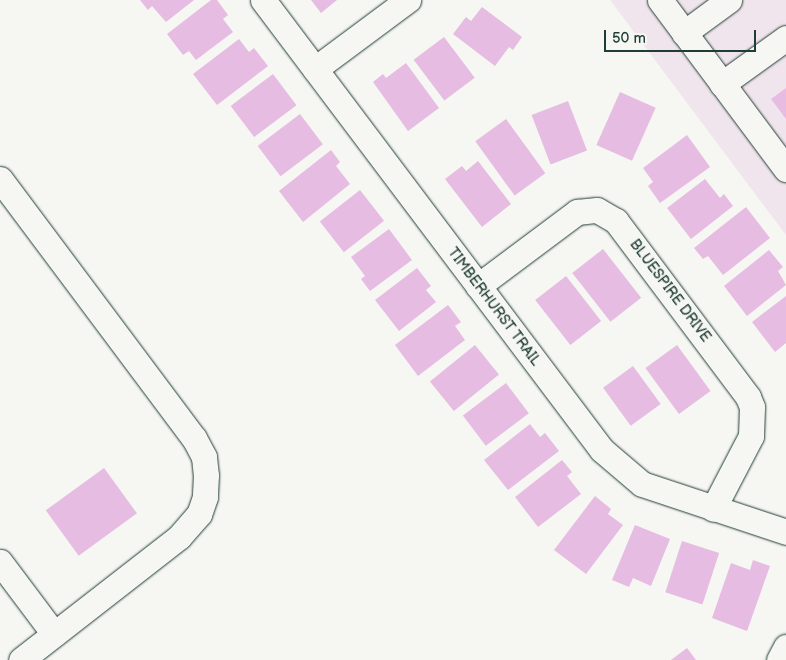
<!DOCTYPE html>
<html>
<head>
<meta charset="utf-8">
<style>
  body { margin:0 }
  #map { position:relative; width:786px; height:660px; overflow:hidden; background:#f6f6f2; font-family:"Balsamiq Sans",sans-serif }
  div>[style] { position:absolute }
  .built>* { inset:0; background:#f1e5ed }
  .building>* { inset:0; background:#e6bce2; transform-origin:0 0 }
  .roads { filter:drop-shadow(0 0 1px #1f3d34) drop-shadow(0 0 1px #1f3d34) }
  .minor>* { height:25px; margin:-12.5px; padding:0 12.5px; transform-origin:12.5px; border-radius:12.5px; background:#f6f6f2 }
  span { translate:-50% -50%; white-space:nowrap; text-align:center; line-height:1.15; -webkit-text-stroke:4.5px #f6f6f2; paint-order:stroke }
  .street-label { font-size:14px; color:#1f3d34 }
  .scale { position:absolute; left:604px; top:30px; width:152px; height:22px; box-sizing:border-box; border:2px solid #1f3d34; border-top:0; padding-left:6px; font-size:15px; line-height:18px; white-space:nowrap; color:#1f3d34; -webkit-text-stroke:4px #f6f6f2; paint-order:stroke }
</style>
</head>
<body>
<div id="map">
  <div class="built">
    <div style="clip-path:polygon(610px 0,786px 0,786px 235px)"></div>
  </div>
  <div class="building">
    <div style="clip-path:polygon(140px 0,194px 0,166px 22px,152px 6px,148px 10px)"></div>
    <div style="clip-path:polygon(211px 0,217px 0,228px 15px,223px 19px,233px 32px,196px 60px,189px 51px,183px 55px,167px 34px)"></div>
    <div style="clip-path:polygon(311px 0,337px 0,321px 13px)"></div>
    <div style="clip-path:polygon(482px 7px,522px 37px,513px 50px,509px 47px,495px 66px,453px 34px,466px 17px,471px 21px)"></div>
    <div style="left:444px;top:37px;width:51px;height:38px;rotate:53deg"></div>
    <div style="clip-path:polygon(239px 39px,249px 52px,254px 48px,268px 66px,217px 105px,193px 74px)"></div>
    <div style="clip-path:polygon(406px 63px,439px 108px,408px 131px,373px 82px,383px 74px,386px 78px)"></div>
    <div style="left:273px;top:74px;width:39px;height:53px;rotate:53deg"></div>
    <div style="clip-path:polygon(786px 88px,786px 119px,771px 99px)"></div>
    <div style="left:620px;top:92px;width:39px;height:58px;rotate:24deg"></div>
    <div style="left:568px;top:101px;width:53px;height:39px;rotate:69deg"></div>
    <div style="left:300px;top:114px;width:38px;height:53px;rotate:53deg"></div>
    <div style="left:506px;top:119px;width:67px;height:38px;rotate:54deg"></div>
    <div style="clip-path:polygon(687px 135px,710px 167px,660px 203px,648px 186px,653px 182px,643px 168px)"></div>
    <div style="clip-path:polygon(331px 150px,340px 162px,336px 166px,350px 184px,303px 222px,279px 191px)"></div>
    <div style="clip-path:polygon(478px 161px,511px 204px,482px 227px,445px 179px,462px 166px,466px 171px)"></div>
    <div style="clip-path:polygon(705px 179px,720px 198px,724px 194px,733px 206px,691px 239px,667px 208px)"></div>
    <div style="left:360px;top:190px;width:39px;height:51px;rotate:52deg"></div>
    <div style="clip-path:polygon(746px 207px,770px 238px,723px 275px,708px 256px,703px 259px,694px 248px)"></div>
    <div style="clip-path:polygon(389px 229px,412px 260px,370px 291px,361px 279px,365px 276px,351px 257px)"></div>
    <div style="left:603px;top:249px;width:62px;height:39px;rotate:52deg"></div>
    <div style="clip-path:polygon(769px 250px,783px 267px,778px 271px,786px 285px,747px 316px,724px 286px)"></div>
    <div style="clip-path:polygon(417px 268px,431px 286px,426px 290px,436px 302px,399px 331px,375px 300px)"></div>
    <div style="left:566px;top:276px;width:57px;height:39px;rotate:52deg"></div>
    <div style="clip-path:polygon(786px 296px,786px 343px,775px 352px,752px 322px)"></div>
    <div style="clip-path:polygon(448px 305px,461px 322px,455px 326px,465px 340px,418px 376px,395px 345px)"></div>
    <div style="left:475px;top:345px;width:38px;height:58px;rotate:51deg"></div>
    <div style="left:677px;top:345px;width:57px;height:39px;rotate:54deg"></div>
    <div style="left:633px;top:366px;width:47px;height:37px;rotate:54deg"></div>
    <div style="left:506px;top:383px;width:38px;height:54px;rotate:53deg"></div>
    <div style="clip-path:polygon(530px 424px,540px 437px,545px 433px,559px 451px,508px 490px,484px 460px)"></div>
    <div style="clip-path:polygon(562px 460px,572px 472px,567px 476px,581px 494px,538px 527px,515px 497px)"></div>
    <div style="left:104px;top:468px;width:56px;height:72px;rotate:54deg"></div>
    <div style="clip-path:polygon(595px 496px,611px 509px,608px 514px,623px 525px,586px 574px,554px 550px)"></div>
    <div style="clip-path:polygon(635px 525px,670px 539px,651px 586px,633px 578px,629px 587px,612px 580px)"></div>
    <div style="left:682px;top:541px;width:39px;height:54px;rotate:18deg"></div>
    <div style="clip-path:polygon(753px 560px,770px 566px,747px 631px,712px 618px,731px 563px,750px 570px)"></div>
    <div style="clip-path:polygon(687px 648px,696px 660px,671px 660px)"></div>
  </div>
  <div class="roads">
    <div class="minor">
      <div style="left:263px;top:0;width:563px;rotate:53.01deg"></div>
      <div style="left:602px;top:450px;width:52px;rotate:40.4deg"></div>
      <div style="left:642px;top:484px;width:152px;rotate:18.4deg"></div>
      <div style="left:660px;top:0;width:211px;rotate:53.3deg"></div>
      <div style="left:684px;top:33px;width:56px;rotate:-36.3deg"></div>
      <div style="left:315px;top:69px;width:116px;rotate:-36.6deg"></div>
      <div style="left:722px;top:84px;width:79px;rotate:-35.7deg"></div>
      <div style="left:0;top:179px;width:324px;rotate:53.2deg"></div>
      <div style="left:194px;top:438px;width:21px;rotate:62deg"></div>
      <div style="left:204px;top:457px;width:18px;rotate:84deg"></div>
      <div style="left:206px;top:475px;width:22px;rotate:93deg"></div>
      <div style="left:205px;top:497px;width:18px;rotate:109deg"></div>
      <div style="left:199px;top:514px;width:30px;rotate:131deg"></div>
      <div style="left:179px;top:537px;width:200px;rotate:142.1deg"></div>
      <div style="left:478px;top:286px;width:124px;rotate:-36.8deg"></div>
      <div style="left:577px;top:212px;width:20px;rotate:-6deg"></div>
      <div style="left:597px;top:210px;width:22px;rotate:30deg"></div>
      <div style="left:616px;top:221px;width:220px;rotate:53.1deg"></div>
      <div style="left:748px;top:397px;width:11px;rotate:68deg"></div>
      <div style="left:752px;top:407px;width:29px;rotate:92deg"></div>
      <div style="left:751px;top:436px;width:82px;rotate:117.5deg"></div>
      <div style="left:0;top:562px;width:90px;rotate:53.1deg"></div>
      <div style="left:779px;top:660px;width:15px;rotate:-62deg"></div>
    </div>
  </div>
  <div class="street-label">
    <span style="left:670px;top:291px;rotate:53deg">BLUESPIRE DRIVE</span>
    <span style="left:494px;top:307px;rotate:53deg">TIMBERHURST TRAIL</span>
  </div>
  <div class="scale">50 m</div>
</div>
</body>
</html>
